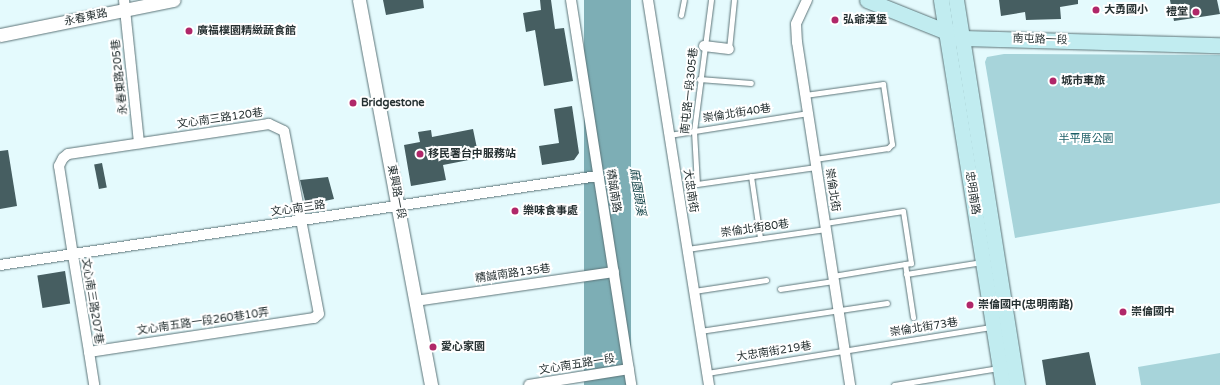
<!DOCTYPE html>
<html>
<head>
<meta charset="utf-8">
<style>
  body { margin:0 }
  #map { position:relative; width:1220px; height:385px; overflow:hidden; background:#e4fafd; font-family:"Varela Round","Noto Sans TC",sans-serif }
  div>[style] { position:absolute }
  .green>* { inset:0; background:#a7d4da }
  .water>* { inset:0; background:#7daeb5; transform-origin:0 0 }
  .building>* { inset:0; background:#465e61; transform-origin:0 0 }
  .roads { filter:drop-shadow(0 0 1px #5c7478) drop-shadow(0 0 1px #5c7478) }
  .service>* { height:5px; margin:-2.5px; padding:0 2.5px; transform-origin:2.5px; border-radius:2.5px; background:#fff }
  .minor>* { height:10px; margin:-5px; padding:0 5px; transform-origin:5px; border-radius:5px; background:#fff }
  .tertiary>* { height:13px; margin:-6.5px; padding:0 6.5px; transform-origin:6.5px; border-radius:6.5px; background:#fff }
  .secondary>* { height:15px; margin:-7.5px; padding:0 7.5px; transform-origin:7.5px; border-radius:7.5px; background:#c1ecf0 }
  .dots>* { width:11px; height:11px; translate:-50% -50%; box-sizing:border-box; border:2px solid #fff; border-radius:50% }
  span { translate:-50% -50%; white-space:nowrap; text-align:center; line-height:1.15; -webkit-text-stroke:4px #fff; paint-order:stroke }
  .poi-label { font-size:11px; color:#263132; font-weight:700 }
  .left { translate:0 -50%; text-align:left }
  .right { translate:-100% -50%; text-align:right }
  .street-label { font-size:11px; color:#263132 }
  .park-label { font-size:11px; color:#1b5e66 }
  .water-label { font-size:12px; color:#114045; font-style:italic }
</style>
</head>
<body>
<div id="map">
  <div class="green">
    <div style="clip-path:polygon(1004px 54px,1220px 55px,1220px 203px,1015px 238px,985px 62px,987px 57px)"></div>
    <div style="clip-path:polygon(1220px 353px,1220px 385px,1141px 385px,1138px 367px)"></div>
  </div>
  <div class="water">
    <div style="left:584px;top:0;width:47px;height:390px"></div>
  </div>
  <div class="building">
    <div style="clip-path:polygon(383px 0,423px 0,424px 8px,386px 15px)"></div>
    <div style="clip-path:polygon(540px 0,551px 0,555px 29px,564px 28px,573px 81px,544px 86px,535px 30px,526px 32px,523px 13px,541px 10px)"></div>
    <div style="clip-path:polygon(999px 0,1078px 0,1078px 4px,1060px 7px,1061px 19px,1026px 20px,1025px 12px,1001px 16px)"></div>
    <div style="clip-path:polygon(1170px 0,1217px 0,1220px 14px,1174px 21px)"></div>
    <div style="clip-path:polygon(572px 106px,579px 153px,574px 160px,542px 165px,539px 146px,559px 143px,554px 109px)"></div>
    <div style="clip-path:polygon(473px 129px,479px 158px,443px 165px,446px 180px,411px 186px,404px 145px,420px 142px,418px 132px,431px 130px,432px 137px)"></div>
    <div style="clip-path:polygon(8px 150px,17px 206px,0 209px,0 151px)"></div>
    <div style="left:102px;top:163px;width:25px;height:8px;rotate:79deg"></div>
    <div style="clip-path:polygon(328px 177px,334px 199px,306px 205px,300px 180px)"></div>
    <div style="left:65px;top:271px;width:33px;height:28px;rotate:81deg"></div>
    <div style="clip-path:polygon(1089px 352px,1096px 385px,1046px 385px,1042px 360px)"></div>
  </div>
  <div class="roads">
    <div class="service">
      <div style="left:711px;top:0;width:132px;rotate:97.4deg"></div>
      <div style="left:694px;top:131px;width:53px;rotate:86.8deg"></div>
      <div style="left:697px;top:184px;width:120px;rotate:-8.1deg"></div>
      <div style="left:681px;top:15px;width:15px;rotate:-79deg"></div>
      <div style="left:729px;top:49px;width:49px;rotate:-84.2deg"></div>
      <div style="left:699px;top:79px;width:52px;rotate:4.4deg"></div>
      <div style="left:805px;top:95px;width:79px;rotate:-8deg"></div>
      <div style="left:883px;top:84px;width:61px;rotate:81.5deg"></div>
      <div style="left:892px;top:144px;width:6px;rotate:135deg"></div>
      <div style="left:888px;top:148px;width:74px;rotate:171.4deg"></div>
      <div style="left:669px;top:135px;width:141px;rotate:-9deg"></div>
      <div style="left:751px;top:176px;width:63px;rotate:81.7deg"></div>
      <div style="left:825px;top:223px;width:79px;rotate:-8.7deg"></div>
      <div style="left:903px;top:211px;width:53px;rotate:81.3deg"></div>
      <div style="left:911px;top:263px;width:6px;rotate:171deg"></div>
      <div style="left:905px;top:264px;width:54px;rotate:81.4deg"></div>
      <div style="left:687px;top:249px;width:140px;rotate:-8.2deg"></div>
      <div style="left:906px;top:274px;width:77px;rotate:-9deg"></div>
      <div style="left:833px;top:276px;width:73px;rotate:-9.5deg"></div>
      <div style="left:780px;top:289px;width:54px;rotate:-8.6deg"></div>
      <div style="left:694px;top:291px;width:73px;rotate:-8.7deg"></div>
      <div style="left:700px;top:331px;width:189px;rotate:-8.5deg"></div>
      <div style="left:707px;top:373px;width:289px;rotate:-9.2deg"></div>
      <div style="left:894px;top:385px;width:106px;rotate:-9.2deg"></div>
    </div>
    <div class="minor">
      <div style="left:124px;top:0;width:144px;rotate:84deg"></div>
      <div style="left:571px;top:0;width:390px;rotate:81.1deg"></div>
      <div style="left:648px;top:0;width:390px;rotate:81deg"></div>
      <div style="left:807px;top:0;width:26px;rotate:115deg"></div>
      <div style="left:796px;top:24px;width:18px;rotate:87deg"></div>
      <div style="left:797px;top:42px;width:347px;rotate:81.2deg"></div>
      <div style="left:704px;top:46px;width:25px;rotate:7deg"></div>
      <div style="left:0;top:265px;width:605px;rotate:-8.47deg"></div>
      <div style="left:415px;top:301px;width:201px;rotate:-8.3deg"></div>
      <div style="left:89px;top:352px;width:228px;rotate:-8.6deg"></div>
      <div style="left:314px;top:318px;width:6px;rotate:-39deg"></div>
      <div style="left:319px;top:314px;width:186px;rotate:-100.8deg"></div>
      <div style="left:284px;top:131px;width:17px;rotate:-155deg"></div>
      <div style="left:269px;top:124px;width:203px;rotate:171.5deg"></div>
      <div style="left:68px;top:154px;width:6px;rotate:141deg"></div>
      <div style="left:63px;top:158px;width:9px;rotate:117deg"></div>
      <div style="left:59px;top:166px;width:90px;rotate:81.1deg"></div>
      <div style="left:73px;top:255px;width:98px;rotate:80.6deg"></div>
      <div style="left:89px;top:352px;width:33px;rotate:81deg"></div>
      <div style="left:529px;top:385px;width:101px;rotate:-9.1deg"></div>
    </div>
    <div class="tertiary">
      <div style="left:359px;top:0;width:392px;rotate:79.4deg"></div>
      <div style="left:0;top:35px;width:177px;rotate:-11.4deg"></div>
    </div>
    <div class="secondary">
      <div style="left:867px;top:0;width:102px;rotate:21.8deg"></div>
      <div style="left:962px;top:38px;width:258px;rotate:1.6deg"></div>
      <div style="left:941px;top:0;width:390px;rotate:80.9deg"></div>
      <div style="left:956px;top:0;width:390px;rotate:81deg"></div>
    </div>
  </div>
  <div class="dots">
    <div style="left:1096px;top:10px;background:#b02769"></div>
    <div style="left:1196px;top:12px;background:#b02769"></div>
    <div style="left:835px;top:20px;background:#b02769"></div>
    <div style="left:189px;top:31px;background:#b02769"></div>
    <div style="left:1053px;top:81px;background:#b02769"></div>
    <div style="left:353px;top:103px;background:#b02769"></div>
    <div style="left:420px;top:154px;background:#b02769"></div>
    <div style="left:515px;top:211px;background:#b02769"></div>
    <div style="left:970px;top:305px;background:#b02769"></div>
    <div style="left:1123px;top:312px;background:#b02769"></div>
    <div style="left:433px;top:347px;background:#b02769"></div>
  </div>
  <div class="poi-label">
    <span class="left" style="left:1104px;top:10px">大勇國小</span>
    <span class="right" style="left:1188px;top:12px">禮堂</span>
    <span class="left" style="left:843px;top:20px">弘爺漢堡</span>
    <span class="left" style="left:197px;top:31px">廣福樸園精緻蔬食館</span>
    <span class="left" style="left:1061px;top:81px">城市車旅</span>
    <span class="left" style="left:361px;top:103px">Bridgestone</span>
    <span class="left" style="left:428px;top:154px">移民署台中服務站</span>
    <span class="left" style="left:523px;top:211px">樂味食事處</span>
    <span class="left" style="left:978px;top:305px">崇倫國中(忠明南路)</span>
    <span class="left" style="left:1131px;top:312px">崇倫國中</span>
    <span class="left" style="left:441px;top:347px">愛心家園</span>
  </div>
  <div class="street-label">
    <span style="left:86px;top:18px;rotate:-12deg">永春東路</span>
    <span style="left:1040px;top:40px;rotate:2deg">南屯路一段</span>
    <span style="left:120px;top:77px;rotate:-96deg">永春東路205巷</span>
    <span style="left:690px;top:91px;rotate:-84deg">南屯路一段305巷</span>
    <span style="left:737px;top:114px;rotate:-9deg">崇倫北街40巷</span>
    <span style="left:220px;top:119px;rotate:-8deg">文心南三路120巷</span>
    <span style="left:832px;top:190px;rotate:81deg">崇倫北街</span>
    <span style="left:613px;top:191px;rotate:81deg">精誠南路</span>
    <span style="left:690px;top:191px;rotate:81deg">大忠南街</span>
    <span style="left:396px;top:192px;rotate:79deg">東興路一段</span>
    <span style="left:972px;top:193px;rotate:81deg">忠明南路</span>
    <span style="left:298px;top:209px;rotate:-8deg">文心南三路</span>
    <span style="left:755px;top:229px;rotate:-8deg">崇倫北街80巷</span>
    <span style="left:513px;top:274px;rotate:-8deg">精誠南路135巷</span>
    <span style="left:92px;top:301px;rotate:81deg">文心南三路207巷</span>
    <span style="left:203px;top:322px;rotate:-8deg">文心南五路一段260巷10弄</span>
    <span style="left:924px;top:328px;rotate:-9deg">崇倫北街73巷</span>
    <span style="left:774px;top:352px;rotate:-9deg">大忠南街219巷</span>
    <span style="left:577px;top:365px;rotate:-9deg">文心南五路一段</span>
  </div>
  <div class="park-label">
    <span style="left:1086px;top:139px">半平厝公園</span>
  </div>
  <div class="water-label">
    <span style="left:637px;top:192px;rotate:81deg">麻園頭溪</span>
  </div>
</div>
</body>
</html>
